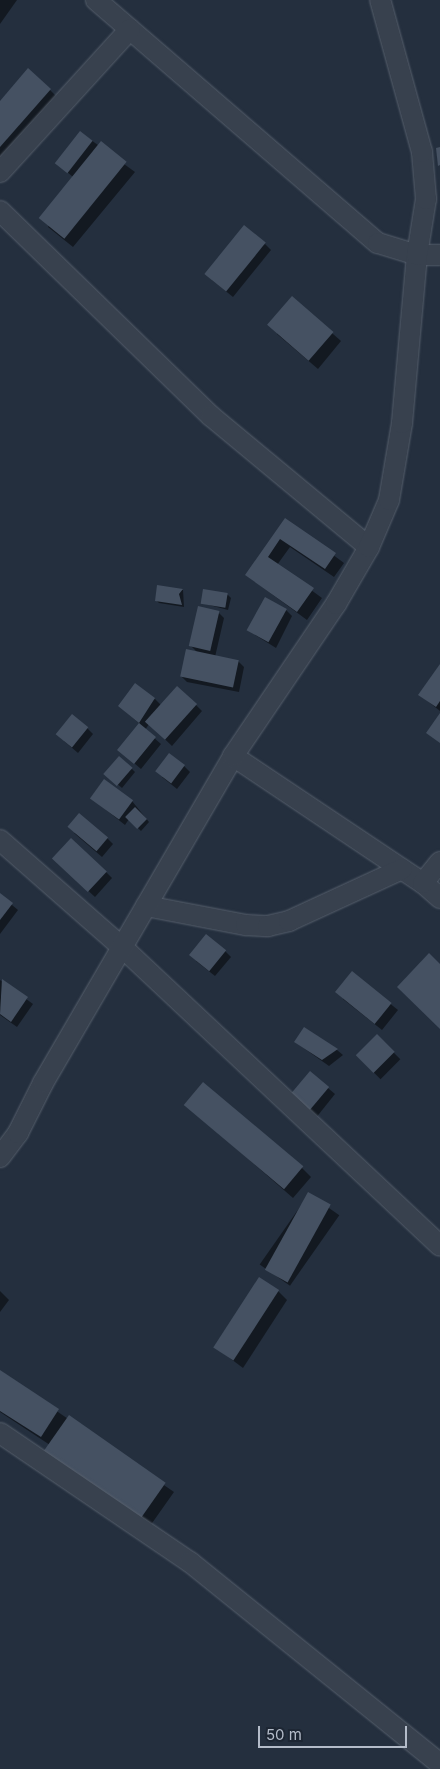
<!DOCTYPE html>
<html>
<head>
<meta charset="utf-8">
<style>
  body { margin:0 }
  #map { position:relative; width:440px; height:1769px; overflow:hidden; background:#242f3e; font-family:Inter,sans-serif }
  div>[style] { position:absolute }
  .shadow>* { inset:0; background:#0007; transform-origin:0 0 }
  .building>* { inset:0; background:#455162; transform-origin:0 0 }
  .roads { filter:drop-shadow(0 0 1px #565f6c) drop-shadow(0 0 1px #565f6c) }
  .minor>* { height:20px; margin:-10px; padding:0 10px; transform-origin:10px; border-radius:10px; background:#38414e }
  span { translate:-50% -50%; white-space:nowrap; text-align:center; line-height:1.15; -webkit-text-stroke:4px #1d2633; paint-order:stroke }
  .scale { position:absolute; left:258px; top:1726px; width:149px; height:22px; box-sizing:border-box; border:2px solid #b4bcc9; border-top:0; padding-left:6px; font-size:15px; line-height:18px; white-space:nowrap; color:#b4bcc9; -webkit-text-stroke:4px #1d2633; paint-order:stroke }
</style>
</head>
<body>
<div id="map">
  <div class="shadow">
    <div style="clip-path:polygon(0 0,17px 0,0 24px)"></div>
    <div style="clip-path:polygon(50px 90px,59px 99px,0 165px,0 103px)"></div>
    <div style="clip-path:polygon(80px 132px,135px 172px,73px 247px,48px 227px,73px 177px,60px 166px)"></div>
    <div style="clip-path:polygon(265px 244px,271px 250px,233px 297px,212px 280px)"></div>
    <div style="clip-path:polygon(292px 298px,341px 341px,318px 369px,277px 334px)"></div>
    <div style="clip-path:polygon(285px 519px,344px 563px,334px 577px,290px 547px,277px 565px,322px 598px,307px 620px,246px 575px)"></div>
    <div style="clip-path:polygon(158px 587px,183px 590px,184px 607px,159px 603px,156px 600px)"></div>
    <div style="clip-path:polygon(228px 595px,231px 598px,228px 610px,202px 603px)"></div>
    <div style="clip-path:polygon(286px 610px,292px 616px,276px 648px,249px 631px)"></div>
    <div style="clip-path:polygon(218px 612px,224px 618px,215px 657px,238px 661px,244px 667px,239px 692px,187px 682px,181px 676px,198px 653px,190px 645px)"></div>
    <div style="clip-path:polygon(440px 666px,440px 711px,420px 695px)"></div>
    <div style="clip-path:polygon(155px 699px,162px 706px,196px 705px,202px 711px,172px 746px,149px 724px,145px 730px,161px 744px,141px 769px,119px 750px,140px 724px,126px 712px)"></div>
    <div style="clip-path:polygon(87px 728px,93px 734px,78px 753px,64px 741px)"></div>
    <div style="clip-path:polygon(184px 766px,190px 772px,177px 789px,162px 777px)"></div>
    <div style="clip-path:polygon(132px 769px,135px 772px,122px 788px,109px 777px)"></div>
    <div style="clip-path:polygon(104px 780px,132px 801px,149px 822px,141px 831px,129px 819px,125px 825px,91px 798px)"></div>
    <div style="clip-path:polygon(74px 833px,107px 838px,113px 844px,102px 857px)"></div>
    <div style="clip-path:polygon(60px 865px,106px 872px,112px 878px,95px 897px)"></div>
    <div style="clip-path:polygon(0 895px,18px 910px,0 934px)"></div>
    <div style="clip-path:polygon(225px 951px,231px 957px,215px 976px,196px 961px)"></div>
    <div style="clip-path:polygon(352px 973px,398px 1010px,382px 1030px,343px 999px)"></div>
    <div style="clip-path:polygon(0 980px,33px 1004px,17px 1027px,0 1015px)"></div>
    <div style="left:377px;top:1036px;width:33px;height:28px;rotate:45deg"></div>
    <div style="clip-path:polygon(295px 1042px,337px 1050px,343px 1055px,329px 1066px)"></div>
    <div style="clip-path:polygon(310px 1073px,335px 1094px,315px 1119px,296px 1104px)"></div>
    <div style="clip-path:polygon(186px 1105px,302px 1168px,311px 1177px,293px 1198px)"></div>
    <div style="left:309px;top:1194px;width:37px;height:86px;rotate:35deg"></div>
    <div style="clip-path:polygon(0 1291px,9px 1300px,0 1312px)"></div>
    <div style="clip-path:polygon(278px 1291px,287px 1300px,243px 1368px,215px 1347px)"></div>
    <div style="clip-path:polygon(0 1372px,174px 1492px,150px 1526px,50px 1445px,0 1412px)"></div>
  </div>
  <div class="building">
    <div style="clip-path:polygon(28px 68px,51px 89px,0 147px,0 101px)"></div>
    <div style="left:80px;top:131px;width:16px;height:41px;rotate:38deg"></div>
    <div style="left:101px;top:141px;width:33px;height:99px;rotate:39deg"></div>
    <div style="clip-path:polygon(440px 147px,440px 165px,438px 166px,436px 148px)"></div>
    <div style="left:244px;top:225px;width:28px;height:63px;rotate:39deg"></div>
    <div style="left:292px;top:296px;width:55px;height:38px;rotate:41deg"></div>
    <div style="clip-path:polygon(285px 518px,336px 553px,325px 569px,280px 539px,268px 557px,314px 588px,297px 612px,245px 575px)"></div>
    <div style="clip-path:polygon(157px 585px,183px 589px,179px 594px,182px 605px,155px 601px)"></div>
    <div style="left:203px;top:589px;width:25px;height:15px;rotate:9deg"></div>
    <div style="left:265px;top:597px;width:25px;height:38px;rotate:29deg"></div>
    <div style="left:198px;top:606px;width:22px;height:41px;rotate:13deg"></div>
    <div style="left:186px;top:649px;width:54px;height:28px;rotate:12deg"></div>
    <div style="clip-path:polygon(440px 664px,440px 701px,436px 707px,418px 695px)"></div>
    <div style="clip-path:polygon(135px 683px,155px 698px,139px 723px,156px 737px,134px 764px,117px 750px,139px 723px,118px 706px)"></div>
    <div style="left:177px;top:686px;width:27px;height:48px;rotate:42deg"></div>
    <div style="clip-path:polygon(440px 713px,440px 743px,426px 733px)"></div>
    <div style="left:72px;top:714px;width:21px;height:26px;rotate:39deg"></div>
    <div style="left:169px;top:753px;width:20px;height:23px;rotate:37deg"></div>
    <div style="left:119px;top:756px;width:18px;height:24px;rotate:41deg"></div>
    <div style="left:104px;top:779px;width:36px;height:24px;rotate:36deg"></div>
    <div style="left:135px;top:807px;width:17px;height:14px;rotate:45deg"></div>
    <div style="left:79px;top:813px;width:38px;height:18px;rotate:40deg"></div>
    <div style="left:71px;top:838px;width:49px;height:28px;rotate:43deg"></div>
    <div style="clip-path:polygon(0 893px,13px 903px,0 920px)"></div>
    <div style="left:206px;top:934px;width:26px;height:27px;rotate:39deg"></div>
    <div style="clip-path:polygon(429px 953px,440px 964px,440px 1029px,397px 987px)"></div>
    <div style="left:352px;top:971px;width:51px;height:27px;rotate:39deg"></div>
    <div style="clip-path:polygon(2px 979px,28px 997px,11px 1022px,0 1014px)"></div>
    <div style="clip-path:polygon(304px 1027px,338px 1049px,322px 1060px,294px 1042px)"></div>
    <div style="left:377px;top:1034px;width:25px;height:30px;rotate:45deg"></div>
    <div style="left:310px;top:1071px;width:25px;height:34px;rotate:40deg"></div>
    <div style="left:203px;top:1082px;width:131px;height:30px;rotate:40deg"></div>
    <div style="left:308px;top:1192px;width:26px;height:89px;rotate:29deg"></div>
    <div style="left:259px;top:1277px;width:24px;height:84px;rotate:33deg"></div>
    <div style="clip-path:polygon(0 1370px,59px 1409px,41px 1437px,0 1411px)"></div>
    <div style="left:69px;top:1415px;width:118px;height:44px;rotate:35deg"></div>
  </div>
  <div class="roads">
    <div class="minor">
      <div style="left:96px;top:0;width:372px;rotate:40.8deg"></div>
      <div style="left:378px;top:243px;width:41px;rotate:17.1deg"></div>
      <div style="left:417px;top:255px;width:23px"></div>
      <div style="left:0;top:172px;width:193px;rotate:-47.7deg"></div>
      <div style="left:0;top:211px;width:294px;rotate:44.2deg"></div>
      <div style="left:211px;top:416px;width:205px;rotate:39.7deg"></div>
      <div style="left:233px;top:756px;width:229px;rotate:33.8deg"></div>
      <div style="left:423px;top:883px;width:23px;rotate:41deg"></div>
      <div style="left:0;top:840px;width:162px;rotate:41.3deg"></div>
      <div style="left:122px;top:947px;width:436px;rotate:43.2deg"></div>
      <div style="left:423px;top:883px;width:27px;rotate:-51deg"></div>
      <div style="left:146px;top:906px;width:102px;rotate:10.8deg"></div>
      <div style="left:246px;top:925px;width:22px;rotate:3deg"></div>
      <div style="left:268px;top:926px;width:22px;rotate:-13deg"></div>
      <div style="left:289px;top:921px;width:124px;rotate:-24.7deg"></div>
      <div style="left:0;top:1157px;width:30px;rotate:-53deg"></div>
      <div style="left:18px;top:1133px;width:56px;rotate:-63.4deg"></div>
      <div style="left:43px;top:1083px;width:378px;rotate:-59.8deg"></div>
      <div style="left:233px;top:756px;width:184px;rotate:-55.9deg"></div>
      <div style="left:336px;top:604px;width:66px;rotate:-59.9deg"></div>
      <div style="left:369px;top:547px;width:51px;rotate:-66.9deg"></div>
      <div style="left:389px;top:500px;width:78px;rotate:-80.4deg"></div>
      <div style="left:402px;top:423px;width:169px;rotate:-84.9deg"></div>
      <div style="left:417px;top:255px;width:57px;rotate:-80.9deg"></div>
      <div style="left:426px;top:199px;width:47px;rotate:-94.9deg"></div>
      <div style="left:422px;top:152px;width:158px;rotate:-105.4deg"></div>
      <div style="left:0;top:1433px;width:230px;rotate:34.2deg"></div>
      <div style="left:190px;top:1562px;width:321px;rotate:38.9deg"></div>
    </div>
  </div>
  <div class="scale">50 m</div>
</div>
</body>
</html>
